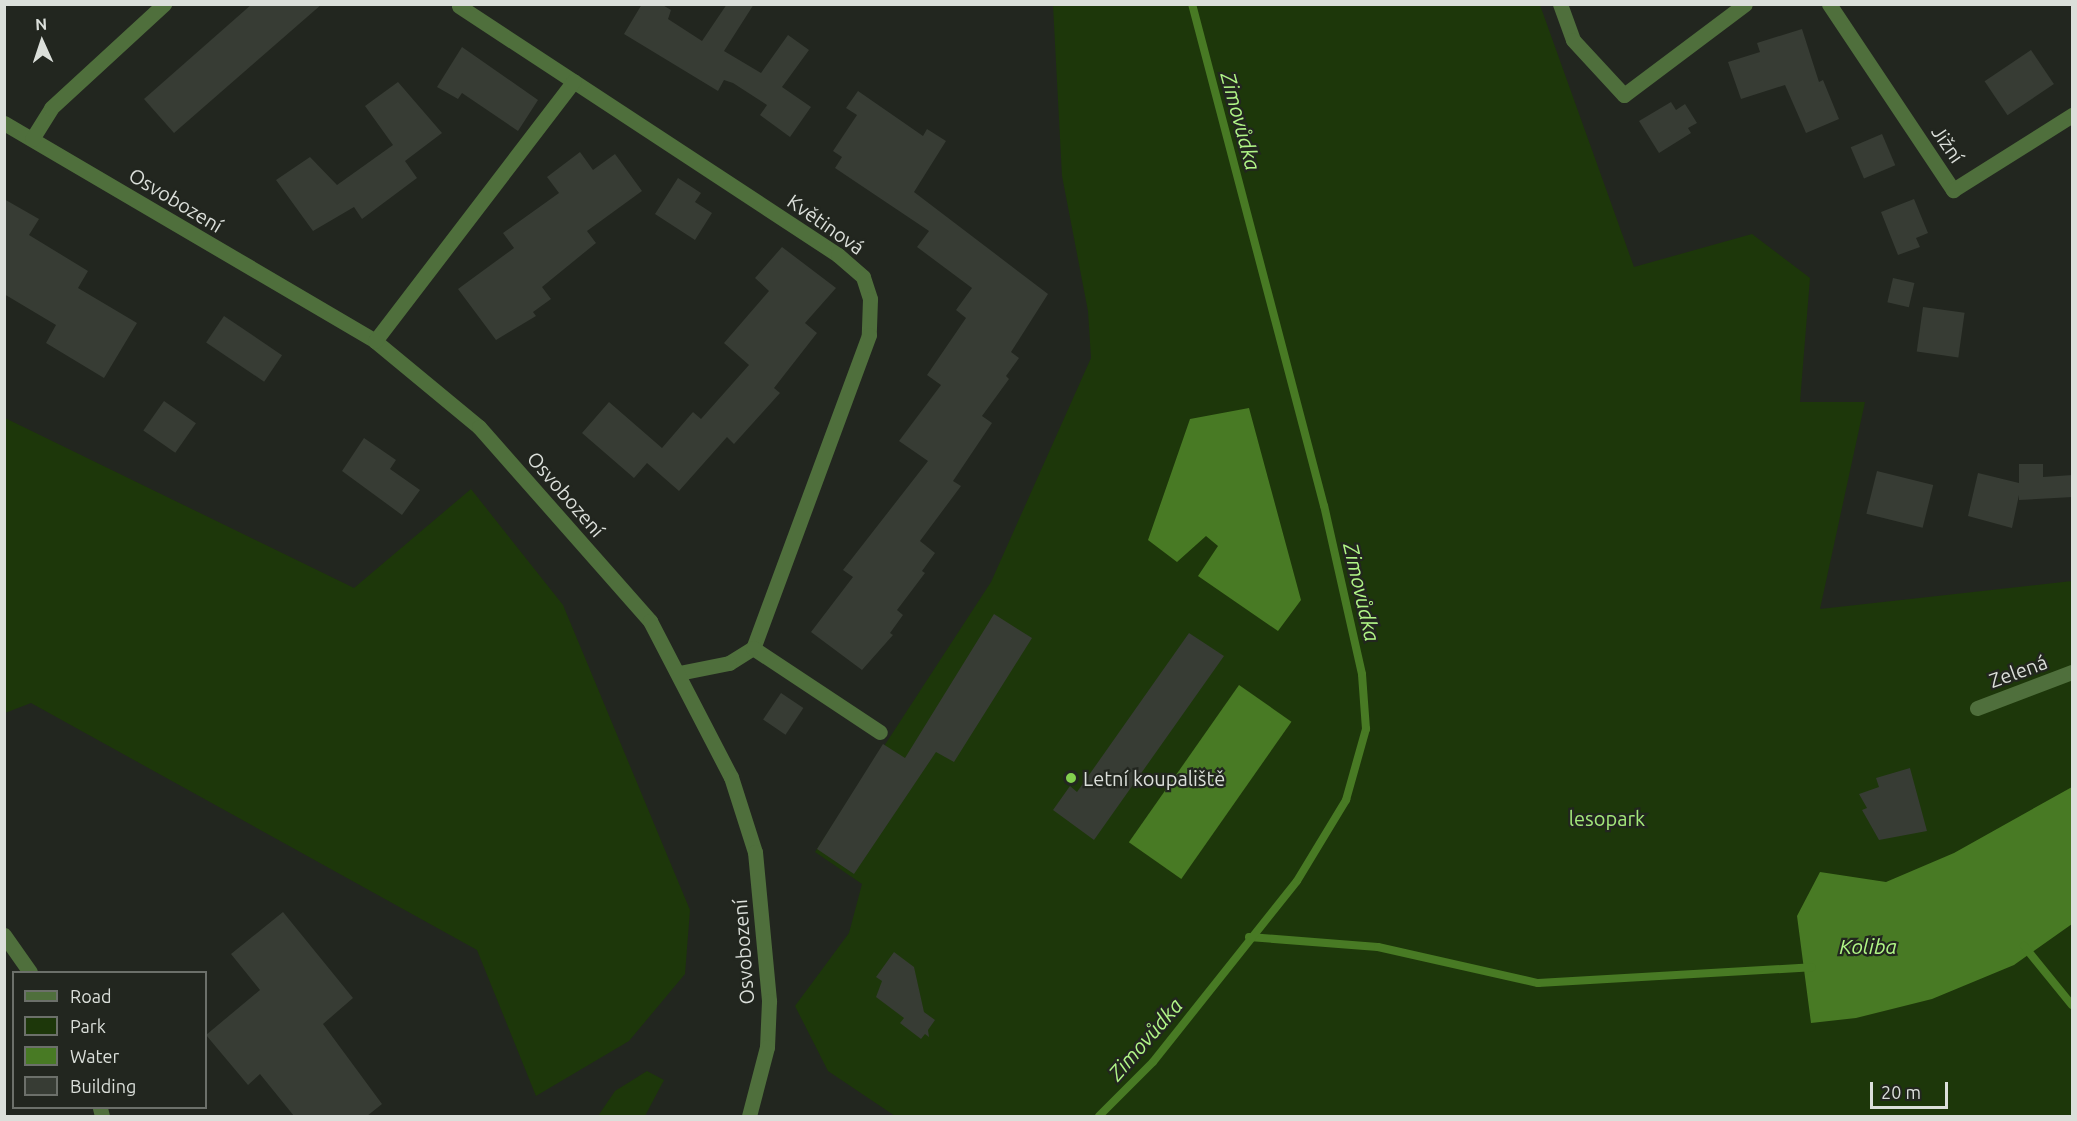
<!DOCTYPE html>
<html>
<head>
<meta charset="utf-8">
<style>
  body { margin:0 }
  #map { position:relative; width:2077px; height:1121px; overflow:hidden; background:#22261f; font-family:Ubuntu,sans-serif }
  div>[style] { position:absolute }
  .green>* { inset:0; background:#1d370a }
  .water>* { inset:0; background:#487a24; transform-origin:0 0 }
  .stream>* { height:8px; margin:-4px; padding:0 4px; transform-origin:4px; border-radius:4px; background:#487a24 }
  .building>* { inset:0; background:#373c34; transform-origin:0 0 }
  .minor>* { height:15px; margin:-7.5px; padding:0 7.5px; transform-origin:7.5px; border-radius:7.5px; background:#4f6f3c }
  .dots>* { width:16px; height:16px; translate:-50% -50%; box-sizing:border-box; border:3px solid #22261f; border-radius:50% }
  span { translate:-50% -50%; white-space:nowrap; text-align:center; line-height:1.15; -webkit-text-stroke:4.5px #22261f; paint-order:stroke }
  .street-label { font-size:20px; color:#dbdfda }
  .poi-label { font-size:20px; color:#dbdfda }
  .left { translate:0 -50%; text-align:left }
  .park-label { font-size:20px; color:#a4e97b }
  .water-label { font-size:21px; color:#b1f687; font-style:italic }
  .frame { position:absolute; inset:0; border:6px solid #dbdfda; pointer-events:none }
  .legend { position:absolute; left:12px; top:971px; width:195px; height:138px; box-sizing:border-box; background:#22261f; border:2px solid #6c706a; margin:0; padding:8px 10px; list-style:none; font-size:18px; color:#dbdfda }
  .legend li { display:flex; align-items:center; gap:12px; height:30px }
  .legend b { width:30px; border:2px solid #6c706a }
  .north { position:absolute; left:12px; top:12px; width:60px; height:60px; -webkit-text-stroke:4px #22261f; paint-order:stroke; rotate:357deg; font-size:16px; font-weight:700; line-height:24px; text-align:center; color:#dbdfda }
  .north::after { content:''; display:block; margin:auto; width:21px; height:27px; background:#dbdfda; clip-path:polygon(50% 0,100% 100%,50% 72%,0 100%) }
  .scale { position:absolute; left:1870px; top:1082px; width:78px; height:27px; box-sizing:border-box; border:3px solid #dbdfda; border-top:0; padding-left:8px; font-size:18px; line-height:21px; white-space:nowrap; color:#dbdfda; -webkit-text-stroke:4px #22261f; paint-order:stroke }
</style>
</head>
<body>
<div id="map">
  <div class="green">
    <div style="clip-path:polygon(1053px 5px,1540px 5px,1634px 267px,1752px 234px,1810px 278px,1800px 402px,1865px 402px,1820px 609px,2072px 581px,2072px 1116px,895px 1116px,828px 1071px,795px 1006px,849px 933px,862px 884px,815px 852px,991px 582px,1091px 358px,1088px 311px,1062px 176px)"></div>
    <div style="clip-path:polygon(5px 418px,354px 588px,471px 489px,563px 605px,690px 910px,685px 974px,629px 1041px,536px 1096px,477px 950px,31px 703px,5px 713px)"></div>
    <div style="clip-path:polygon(647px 1071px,664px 1080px,645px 1116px,598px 1116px,615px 1091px)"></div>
  </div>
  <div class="water">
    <div style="clip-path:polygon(1249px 408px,1301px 600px,1278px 631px,1198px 576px,1218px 546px,1206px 536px,1177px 562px,1148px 540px,1190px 419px)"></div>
    <div style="left:1239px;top:685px;width:64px;height:192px;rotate:35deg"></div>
    <div style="clip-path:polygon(2072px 787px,2072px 924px,2014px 965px,1932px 999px,1856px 1018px,1811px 1023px,1797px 916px,1820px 872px,1886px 882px,1954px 853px)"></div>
  </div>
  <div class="stream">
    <div style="left:1249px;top:937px;width:129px;rotate:4.4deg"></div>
    <div style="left:1378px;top:947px;width:164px;rotate:12.7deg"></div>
    <div style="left:1538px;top:983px;width:274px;rotate:-3.3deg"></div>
    <div style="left:2024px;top:946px;width:76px;rotate:50.9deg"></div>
    <div style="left:1099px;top:1116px;width:76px;rotate:-45deg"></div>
    <div style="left:1153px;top:1062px;width:231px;rotate:-51.5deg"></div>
    <div style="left:1297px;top:881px;width:95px;rotate:-58.8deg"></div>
    <div style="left:1346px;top:800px;width:74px;rotate:-74.3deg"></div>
    <div style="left:1366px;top:729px;width:55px;rotate:-94.2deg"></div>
    <div style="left:1362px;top:674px;width:172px;rotate:-102.7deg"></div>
    <div style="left:1324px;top:506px;width:519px;rotate:-104.73deg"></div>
  </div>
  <div class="building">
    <div style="clip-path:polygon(252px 4px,322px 4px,174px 133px,144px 99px)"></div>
    <div style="clip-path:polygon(642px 4px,661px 4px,671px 10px,668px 19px,702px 41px,727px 4px,754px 4px,724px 51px,761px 73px,788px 35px,809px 50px,782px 87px,811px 107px,790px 137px,760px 115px,767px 105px,733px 83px,724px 80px,718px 91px,624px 34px)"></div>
    <div style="clip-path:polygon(1802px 29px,1819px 82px,1823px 80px,1839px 119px,1806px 133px,1785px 85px,1741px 99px,1728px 62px,1760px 52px,1757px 43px)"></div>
    <div style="clip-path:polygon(462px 47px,538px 100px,518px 131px,462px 93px,458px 99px,437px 87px)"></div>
    <div style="left:2031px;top:50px;width:41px;height:56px;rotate:56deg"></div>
    <div style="clip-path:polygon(398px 82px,442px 133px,405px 161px,417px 178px,362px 219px,354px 207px,313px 231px,276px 180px,310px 157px,337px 185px,393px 145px,365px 106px)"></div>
    <div style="clip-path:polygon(858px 91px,923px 136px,927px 129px,946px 141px,914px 192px,1048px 294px,1011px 352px,1019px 358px,1006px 376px,1009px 379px,982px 416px,992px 423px,953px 481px,961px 486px,920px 541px,935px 553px,922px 571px,925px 573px,897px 610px,903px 615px,890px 633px,893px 635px,862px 670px,811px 632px,853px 577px,843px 570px,928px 461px,899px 441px,941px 385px,927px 375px,966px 318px,956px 310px,972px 288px,917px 247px,929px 231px,835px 168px,842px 157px,833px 151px,857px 115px,846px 108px)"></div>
    <div style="clip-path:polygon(1671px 102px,1676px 110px,1685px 104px,1697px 123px,1688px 128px,1691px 133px,1659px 153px,1639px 121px)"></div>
    <div style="left:1882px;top:134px;width:34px;height:34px;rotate:67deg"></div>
    <div style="clip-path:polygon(580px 152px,593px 170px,615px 154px,642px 191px,587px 231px,596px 243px,542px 287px,551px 299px,533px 312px,536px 316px,496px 340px,458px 289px,514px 248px,503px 233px,559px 193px,547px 177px)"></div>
    <div style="clip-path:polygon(678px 178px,701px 193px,695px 202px,712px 213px,695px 240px,655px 214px)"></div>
    <div style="clip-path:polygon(4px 199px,39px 219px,29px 235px,88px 271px,78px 288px,137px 323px,104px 378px,46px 343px,56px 325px,4px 294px)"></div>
    <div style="clip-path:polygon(1914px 199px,1928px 233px,1916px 238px,1920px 247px,1898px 255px,1881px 212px)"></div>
    <div style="clip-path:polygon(782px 247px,836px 288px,805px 323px,817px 333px,774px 388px,780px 393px,734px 444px,727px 437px,679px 491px,647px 463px,634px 478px,582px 433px,609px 402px,662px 448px,693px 412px,701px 419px,749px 365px,724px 343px,769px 291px,755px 278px)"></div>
    <div style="left:1893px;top:278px;width:22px;height:25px;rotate:13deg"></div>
    <div style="left:1923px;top:307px;width:42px;height:45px;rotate:8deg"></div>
    <div style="left:224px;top:316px;width:70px;height:32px;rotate:34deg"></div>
    <div style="left:164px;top:401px;width:39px;height:36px;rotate:35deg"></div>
    <div style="clip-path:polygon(364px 438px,396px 460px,390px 469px,420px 490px,402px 515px,342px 471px)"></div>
    <div style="clip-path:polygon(2019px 464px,2043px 464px,2043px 477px,2073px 475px,2073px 497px,2019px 500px,2019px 495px,2012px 528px,1968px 516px,1978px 473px,2019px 483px)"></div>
    <div style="left:1877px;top:471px;width:58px;height:44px;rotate:14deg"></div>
    <div style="clip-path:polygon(994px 614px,1032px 638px,954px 762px,936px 752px,854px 874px,817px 849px,883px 744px,905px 758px)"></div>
    <div style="clip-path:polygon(1189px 633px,1224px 656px,1094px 840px,1053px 810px,1070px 786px,1077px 792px)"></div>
    <div style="left:781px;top:693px;width:27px;height:32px;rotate:34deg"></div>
    <div style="clip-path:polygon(1910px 768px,1927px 831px,1879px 840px,1862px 810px,1867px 808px,1859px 794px,1879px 787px,1876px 778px)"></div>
    <div style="clip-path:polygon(283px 912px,353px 998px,323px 1024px,382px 1104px,367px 1116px,294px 1116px,260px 1074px,248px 1085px,206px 1035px,260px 990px,231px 954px)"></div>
    <div style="clip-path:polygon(894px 952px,914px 967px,924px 1012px,935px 1020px,928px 1030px,929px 1037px,925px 1034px,921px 1039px,900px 1023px,904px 1018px,876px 997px,882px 981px,876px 977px)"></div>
  </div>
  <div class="minor">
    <div style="left:1560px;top:4px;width:38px;rotate:70deg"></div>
    <div style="left:1573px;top:40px;width:75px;rotate:47.2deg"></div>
    <div style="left:1624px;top:95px;width:151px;rotate:-36.9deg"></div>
    <div style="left:1829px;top:4px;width:224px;rotate:56.3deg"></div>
    <div style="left:1953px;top:190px;width:141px;rotate:-32.2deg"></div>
    <div style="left:459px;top:6px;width:453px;rotate:33.3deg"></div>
    <div style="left:838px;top:255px;width:33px;rotate:41deg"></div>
    <div style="left:863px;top:277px;width:23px;rotate:72deg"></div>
    <div style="left:870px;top:299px;width:36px;rotate:92deg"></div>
    <div style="left:869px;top:335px;width:334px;rotate:110.3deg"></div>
    <div style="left:753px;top:648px;width:28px;rotate:148deg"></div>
    <div style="left:729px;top:663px;width:51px;rotate:168.7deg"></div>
    <div style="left:4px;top:123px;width:430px;rotate:30.4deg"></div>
    <div style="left:375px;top:341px;width:135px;rotate:39.6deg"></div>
    <div style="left:479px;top:427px;width:259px;rotate:48.6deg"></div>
    <div style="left:650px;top:621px;width:176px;rotate:62.6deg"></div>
    <div style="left:731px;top:777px;width:79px;rotate:72.3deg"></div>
    <div style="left:755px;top:852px;width:150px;rotate:84.6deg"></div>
    <div style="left:769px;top:1001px;width:46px;rotate:92.5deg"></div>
    <div style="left:767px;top:1047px;width:71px;rotate:104.6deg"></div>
    <div style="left:32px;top:139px;width:36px;rotate:-58deg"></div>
    <div style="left:51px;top:108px;width:154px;rotate:-42.6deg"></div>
    <div style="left:375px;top:341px;width:327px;rotate:-52.6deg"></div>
    <div style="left:753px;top:648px;width:152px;rotate:33.5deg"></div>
    <div style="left:1977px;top:708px;width:102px;rotate:-20.8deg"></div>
    <div style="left:4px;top:935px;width:45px;rotate:54.9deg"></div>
    <div style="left:100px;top:1108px;width:8px;rotate:76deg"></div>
  </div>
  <div class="dots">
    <div style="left:1071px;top:778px;background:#83d04e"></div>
  </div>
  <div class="street-label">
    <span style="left:1948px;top:144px;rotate:56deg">Jižní</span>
    <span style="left:176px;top:200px;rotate:31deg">Osvobození</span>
    <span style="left:826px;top:224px;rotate:35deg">Květinová</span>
    <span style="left:566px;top:494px;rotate:49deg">Osvobození</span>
    <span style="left:2018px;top:671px;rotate:-20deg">Zelená</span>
    <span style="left:743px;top:952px;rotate:-94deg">Osvobození</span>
  </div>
  <div class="poi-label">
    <span class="left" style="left:1083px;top:778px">Letní koupaliště</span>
  </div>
  <div class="park-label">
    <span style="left:1607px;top:818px">lesopark</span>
  </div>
  <div class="water-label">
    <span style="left:1241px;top:121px;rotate:75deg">Zimovůdka</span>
    <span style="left:1362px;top:592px;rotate:77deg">Zimovůdka</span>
    <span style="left:1868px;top:946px">Koliba</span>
    <span style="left:1145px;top:1039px;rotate:-49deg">Zimovůdka</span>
  </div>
  <div class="frame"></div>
  <ul class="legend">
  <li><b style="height:8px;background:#4f6f3c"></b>Road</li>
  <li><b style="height:16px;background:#1d370a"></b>Park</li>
  <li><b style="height:16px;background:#487a24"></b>Water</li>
  <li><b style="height:16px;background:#373c34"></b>Building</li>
  </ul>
  <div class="north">N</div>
  <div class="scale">20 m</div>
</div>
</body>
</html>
